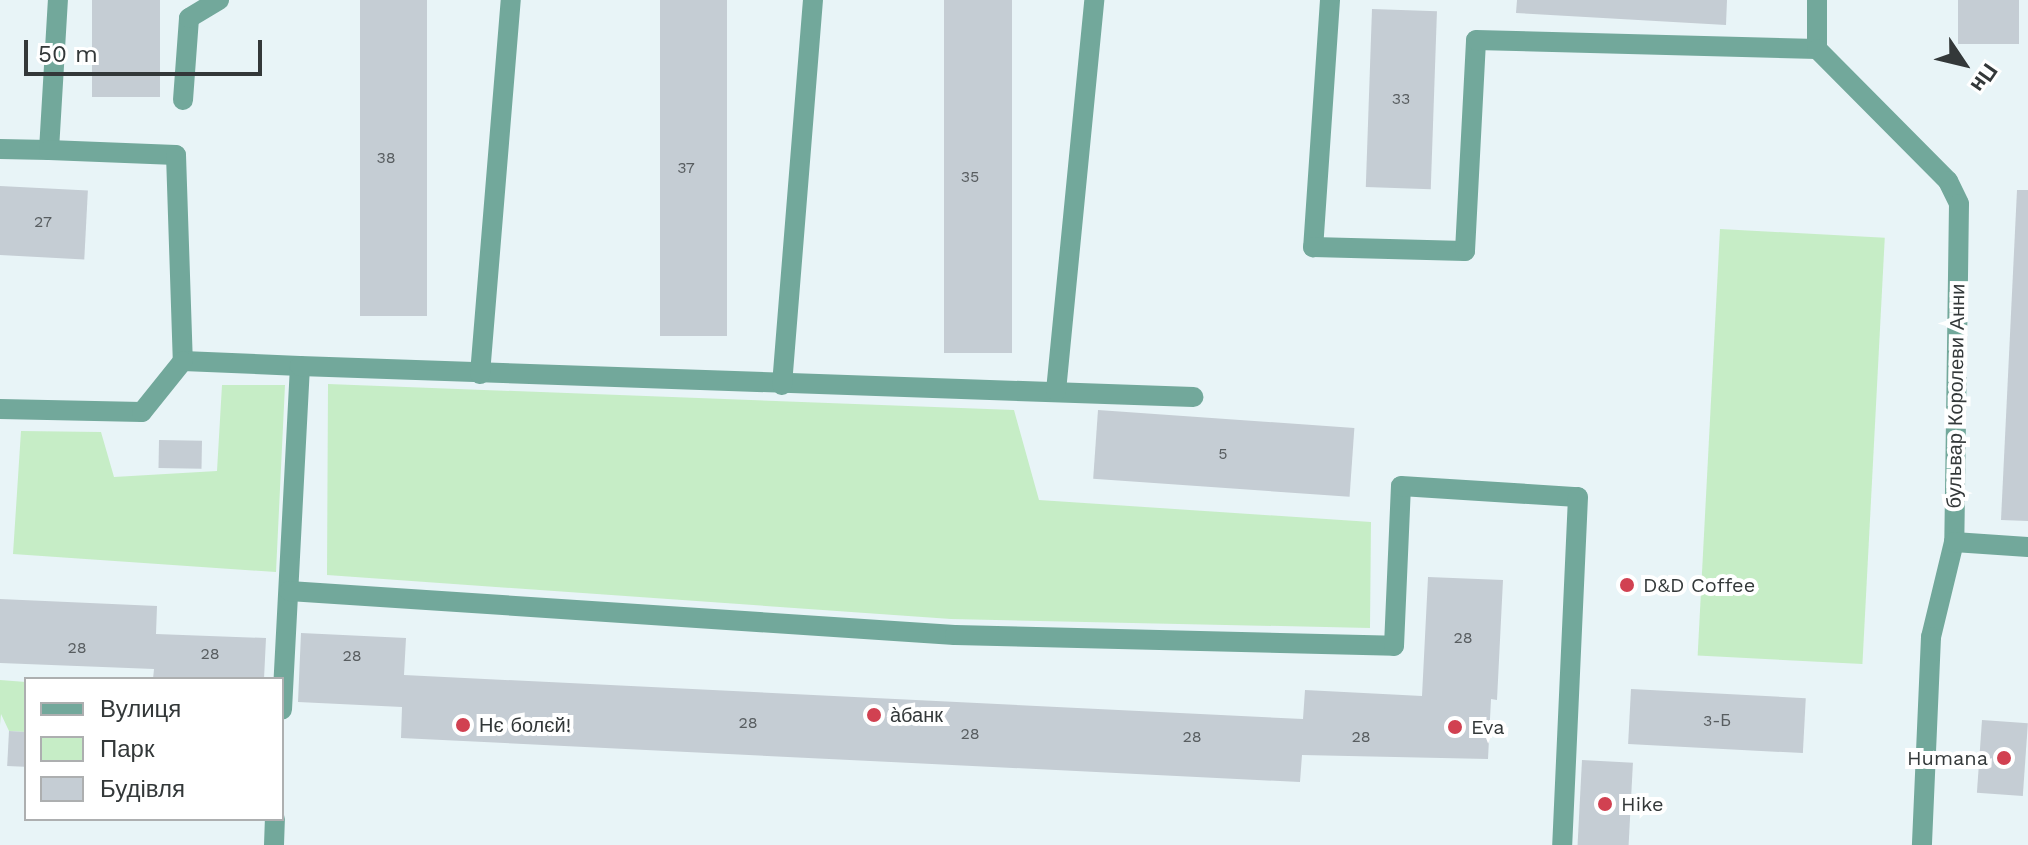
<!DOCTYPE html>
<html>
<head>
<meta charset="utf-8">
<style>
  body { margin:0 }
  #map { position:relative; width:2028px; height:845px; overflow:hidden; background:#e8f4f7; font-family:"Work Sans",sans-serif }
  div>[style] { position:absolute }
  .green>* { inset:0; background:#c6edc6; transform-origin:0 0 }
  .building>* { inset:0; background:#c5cdd4; transform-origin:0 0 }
  .minor>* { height:20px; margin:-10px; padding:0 10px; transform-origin:10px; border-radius:10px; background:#72a89b }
  .dots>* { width:22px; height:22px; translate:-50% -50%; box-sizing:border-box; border:4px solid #fff; border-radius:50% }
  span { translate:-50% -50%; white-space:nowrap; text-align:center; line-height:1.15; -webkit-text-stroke:8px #fff; paint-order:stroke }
  .number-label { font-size:16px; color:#585d60 }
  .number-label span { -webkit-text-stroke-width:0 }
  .street-label { font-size:20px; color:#333839 }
  .poi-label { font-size:20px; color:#333839 }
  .left { translate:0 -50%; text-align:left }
  .right { translate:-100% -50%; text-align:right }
  .legend { position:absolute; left:24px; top:677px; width:260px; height:144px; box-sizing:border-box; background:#fff; border:2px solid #adafb0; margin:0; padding:10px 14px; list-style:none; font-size:24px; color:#333839 }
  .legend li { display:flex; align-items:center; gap:16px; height:40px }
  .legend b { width:40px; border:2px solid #adafb0 }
  .north { position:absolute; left:1924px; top:24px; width:80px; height:80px; -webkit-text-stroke:6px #fff; paint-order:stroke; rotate:125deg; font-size:22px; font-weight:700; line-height:32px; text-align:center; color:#333839 }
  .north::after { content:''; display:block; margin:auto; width:28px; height:36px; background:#333839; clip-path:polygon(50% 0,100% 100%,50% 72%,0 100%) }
  .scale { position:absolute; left:24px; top:40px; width:238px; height:36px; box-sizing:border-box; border:4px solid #333839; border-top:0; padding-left:10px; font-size:24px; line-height:28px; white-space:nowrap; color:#333839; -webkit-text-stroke:6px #fff; paint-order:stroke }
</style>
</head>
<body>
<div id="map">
  <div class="green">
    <div style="left:1720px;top:229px;width:165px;height:427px;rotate:3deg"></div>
    <div style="clip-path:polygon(328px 384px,1014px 410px,1039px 500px,1371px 522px,1370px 628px,951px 619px,327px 575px)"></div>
    <div style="clip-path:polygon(222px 385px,285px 385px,276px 572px,13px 554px,21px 431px,101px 432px,114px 477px,217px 471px)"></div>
    <div style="clip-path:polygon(0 680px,26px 682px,26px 732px,9px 731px,1px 714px,0 725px)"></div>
  </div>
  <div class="building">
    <div style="left:92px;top:0;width:68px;height:97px"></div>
    <div style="left:360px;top:0;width:67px;height:316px"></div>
    <div style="left:660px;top:0;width:67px;height:336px"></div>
    <div style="left:944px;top:0;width:68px;height:353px"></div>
    <div style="clip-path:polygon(1517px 0,1727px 0,1726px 25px,1516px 13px)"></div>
    <div style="left:1958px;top:0;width:61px;height:44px"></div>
    <div style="left:1372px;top:9px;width:65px;height:178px;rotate:2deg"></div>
    <div style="left:0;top:186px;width:88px;height:69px;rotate:3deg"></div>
    <div style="clip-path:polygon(2017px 190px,2028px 190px,2028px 521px,2001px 520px)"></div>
    <div style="left:1098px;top:410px;width:257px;height:69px;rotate:4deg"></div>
    <div style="left:159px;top:440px;width:43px;height:28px;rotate:1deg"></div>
    <div style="clip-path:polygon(1428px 577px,1503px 580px,1497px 700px,1491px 699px,1488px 759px,1302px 755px,1300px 782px,401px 738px,402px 707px,298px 702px,301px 633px,406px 638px,404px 675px,1303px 719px,1305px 690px,1422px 696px)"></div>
    <div style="clip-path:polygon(0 599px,157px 606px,156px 634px,266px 638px,264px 679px,153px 679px,154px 669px,0 663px)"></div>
    <div style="left:1631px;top:689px;width:175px;height:55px;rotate:3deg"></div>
    <div style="left:1982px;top:720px;width:46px;height:73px;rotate:4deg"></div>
    <div style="left:9px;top:731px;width:17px;height:35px;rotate:3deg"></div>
    <div style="left:1582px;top:760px;width:51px;height:85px;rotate:3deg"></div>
  </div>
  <div class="minor">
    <div style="left:1330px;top:0;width:248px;rotate:93.9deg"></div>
    <div style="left:1313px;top:247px;width:152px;rotate:1.5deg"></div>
    <div style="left:1465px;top:251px;width:211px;rotate:-87deg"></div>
    <div style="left:1476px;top:40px;width:341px;rotate:1.5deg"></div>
    <div style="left:1817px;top:0;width:49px;rotate:90deg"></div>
    <div style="left:1817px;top:49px;width:186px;rotate:45.2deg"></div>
    <div style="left:1948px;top:181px;width:25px;rotate:64deg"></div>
    <div style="left:1959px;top:204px;width:338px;rotate:90.8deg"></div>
    <div style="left:1954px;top:542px;width:98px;rotate:103.6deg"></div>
    <div style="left:1931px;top:637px;width:208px;rotate:92.5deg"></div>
    <div style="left:183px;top:100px;width:82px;rotate:-85.8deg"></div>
    <div style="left:189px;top:18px;width:35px;rotate:-31deg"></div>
    <div style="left:0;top:149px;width:49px;rotate:1.2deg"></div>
    <div style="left:49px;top:150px;width:150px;rotate:-86.6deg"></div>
    <div style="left:49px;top:150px;width:127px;rotate:2.3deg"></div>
    <div style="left:176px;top:155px;width:206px;rotate:88.1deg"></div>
    <div style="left:183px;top:361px;width:117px;rotate:2.4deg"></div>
    <div style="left:300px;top:366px;width:344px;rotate:93deg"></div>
    <div style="left:300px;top:366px;width:894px;rotate:1.99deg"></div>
    <div style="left:480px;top:374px;width:375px;rotate:-85.3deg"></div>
    <div style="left:782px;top:385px;width:386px;rotate:-85.4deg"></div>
    <div style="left:1056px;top:391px;width:393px;rotate:-84.4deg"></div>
    <div style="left:0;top:409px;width:142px;rotate:1.2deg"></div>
    <div style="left:142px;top:412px;width:65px;rotate:-51.2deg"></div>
    <div style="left:1954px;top:542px;width:74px;rotate:3.9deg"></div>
    <div style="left:289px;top:591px;width:667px;rotate:3.78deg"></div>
    <div style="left:955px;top:635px;width:439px;rotate:1.4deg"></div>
    <div style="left:1394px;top:646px;width:160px;rotate:-87.5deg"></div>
    <div style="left:1401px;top:486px;width:177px;rotate:3.6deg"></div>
    <div style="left:1578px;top:497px;width:348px;rotate:92.6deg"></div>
    <div style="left:274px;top:845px;width:26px;rotate:-88deg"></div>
  </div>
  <div class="dots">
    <div style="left:1627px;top:585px;background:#d14151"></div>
    <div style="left:874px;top:715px;background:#d14151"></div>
    <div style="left:463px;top:725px;background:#d14151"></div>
    <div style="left:1455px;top:727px;background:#d14151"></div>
    <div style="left:2004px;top:758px;background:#d14151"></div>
    <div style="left:1605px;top:804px;background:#d14151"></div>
  </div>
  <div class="number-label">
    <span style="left:1401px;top:99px">33</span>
    <span style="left:386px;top:158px">38</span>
    <span style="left:686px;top:168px">37</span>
    <span style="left:970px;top:177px">35</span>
    <span style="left:43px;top:222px">27</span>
    <span style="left:1223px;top:454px">5</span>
    <span style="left:1463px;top:638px">28</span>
    <span style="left:77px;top:648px">28</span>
    <span style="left:210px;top:654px">28</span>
    <span style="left:352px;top:656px">28</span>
    <span style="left:1717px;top:721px">3-Б</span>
    <span style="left:748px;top:723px">28</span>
    <span style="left:970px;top:734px">28</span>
    <span style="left:1192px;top:737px">28</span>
    <span style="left:1361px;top:737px">28</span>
  </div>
  <div class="street-label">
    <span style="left:1956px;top:396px;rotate:-89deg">бульвар Королеви Анни</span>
  </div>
  <div class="poi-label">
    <span class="left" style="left:1643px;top:585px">D&amp;D Coffee</span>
    <span class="left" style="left:890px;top:715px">а̀банк</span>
    <span class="left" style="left:479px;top:725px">Нє болєй!</span>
    <span class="left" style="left:1471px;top:727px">Eva</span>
    <span class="right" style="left:1988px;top:758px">Humana</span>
    <span class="left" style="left:1621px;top:804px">Hike</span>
  </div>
  <ul class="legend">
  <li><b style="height:10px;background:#72a89b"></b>Вулиця</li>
  <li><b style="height:22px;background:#c6edc6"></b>Парк</li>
  <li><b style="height:22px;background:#c5cdd4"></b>Будівля</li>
  </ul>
  <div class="north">Пн</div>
  <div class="scale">50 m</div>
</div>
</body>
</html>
